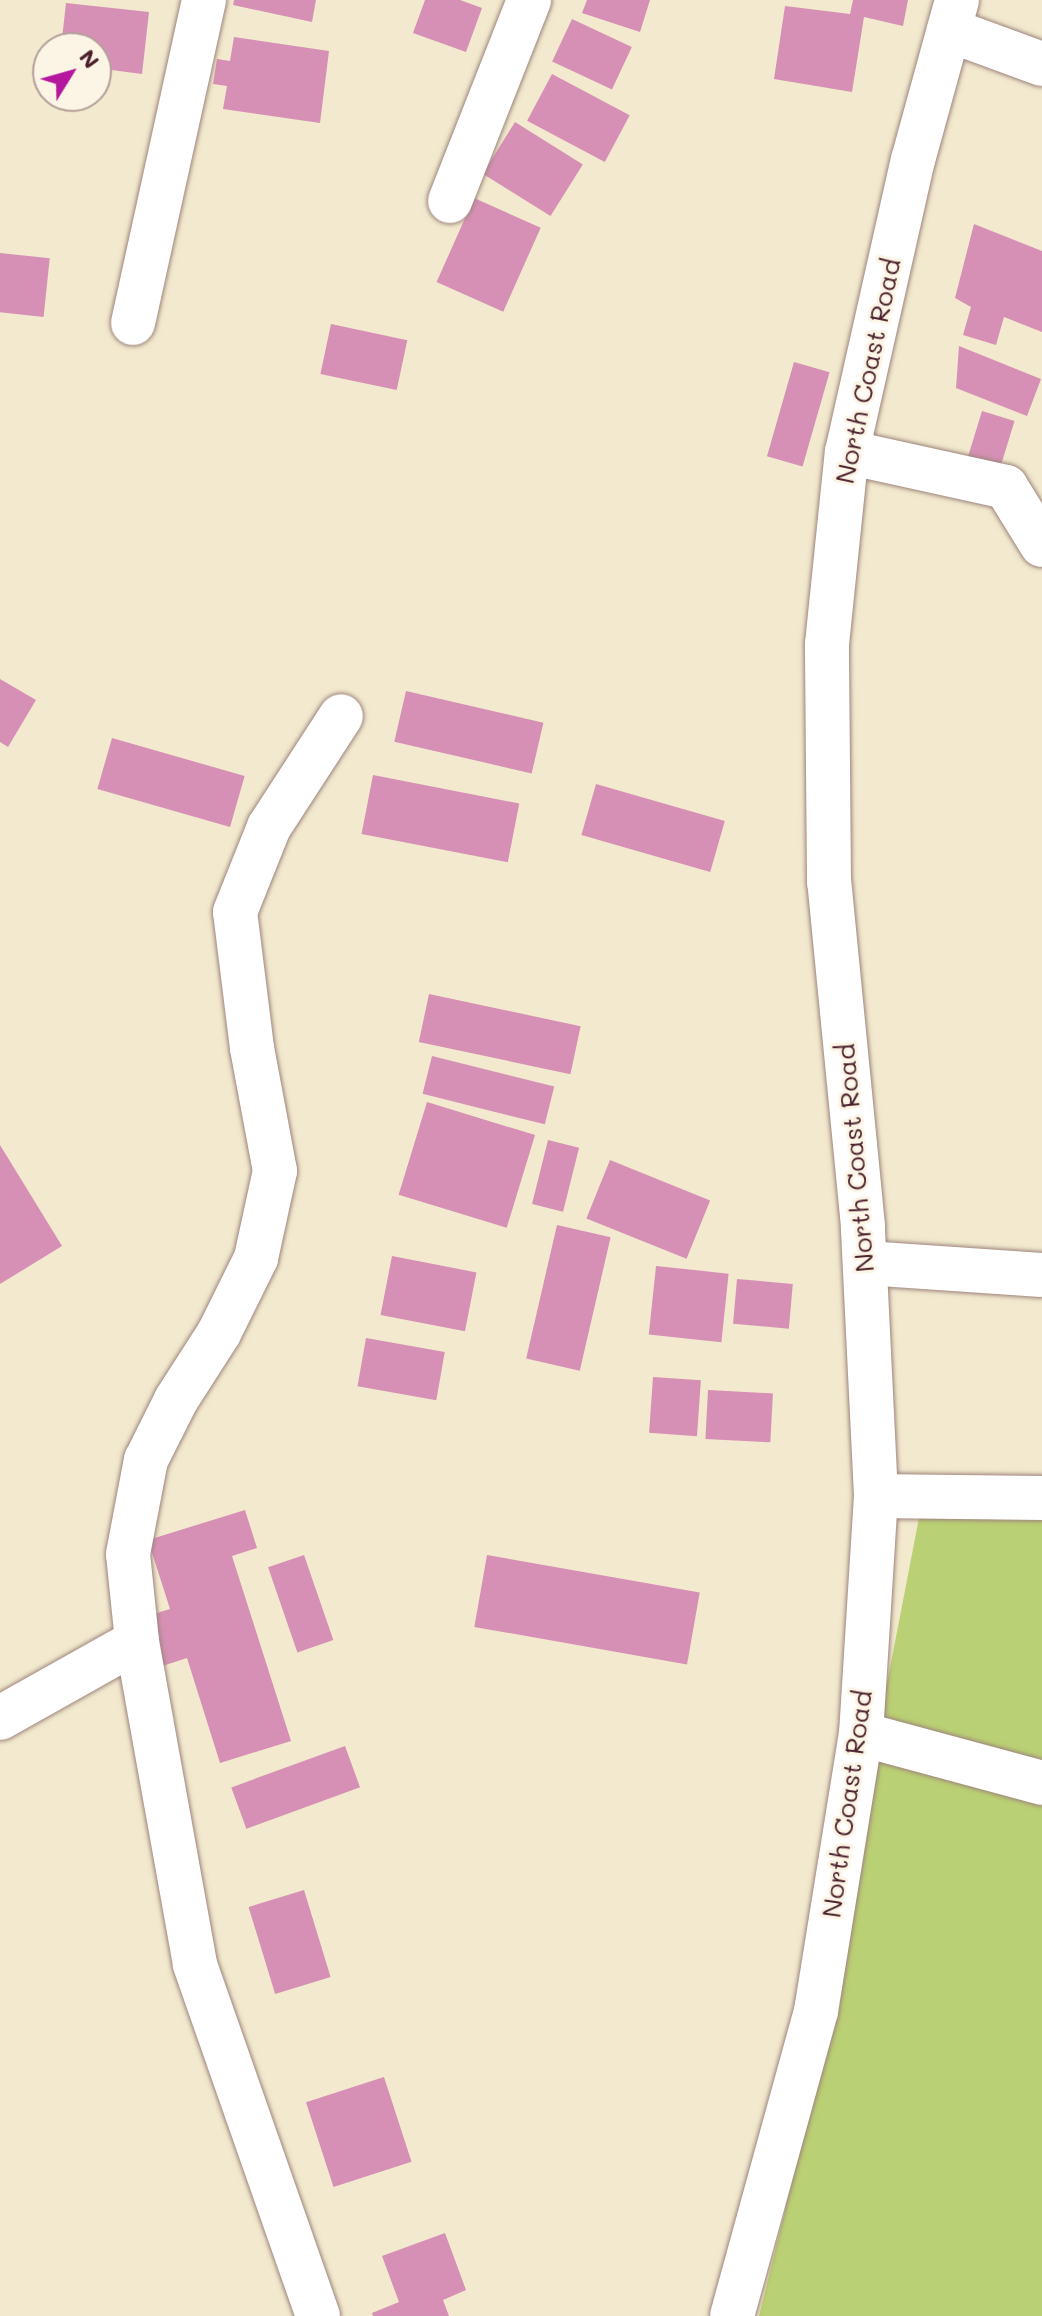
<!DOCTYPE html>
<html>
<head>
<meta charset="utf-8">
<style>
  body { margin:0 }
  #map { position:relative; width:1042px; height:2316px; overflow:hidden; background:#f2e9ce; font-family:Mali,sans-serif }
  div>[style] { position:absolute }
  .green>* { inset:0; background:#bad074 }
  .building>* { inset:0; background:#d690b5; transform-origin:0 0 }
  .roads { filter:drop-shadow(0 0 2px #9e847c) drop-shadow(0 0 2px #9e847c) }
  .minor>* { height:44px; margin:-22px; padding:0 22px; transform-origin:22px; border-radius:22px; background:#fff }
  .major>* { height:44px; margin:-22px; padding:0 22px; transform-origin:22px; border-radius:22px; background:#fff }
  span { translate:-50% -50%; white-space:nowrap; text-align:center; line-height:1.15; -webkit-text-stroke:6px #fcf5e5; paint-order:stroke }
  .street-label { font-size:26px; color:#4a1f2b }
  .north { position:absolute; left:32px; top:32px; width:80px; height:80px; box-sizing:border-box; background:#fcf5e5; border:2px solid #b59f9b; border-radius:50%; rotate:53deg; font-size:22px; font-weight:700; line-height:32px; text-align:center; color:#4a1f2b }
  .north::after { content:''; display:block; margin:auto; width:28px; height:36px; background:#b5179e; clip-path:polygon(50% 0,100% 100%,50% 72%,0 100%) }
</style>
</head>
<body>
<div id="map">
  <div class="green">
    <div style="clip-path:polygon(919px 1518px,1042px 1519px,1042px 2316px,759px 2316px,785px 2211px)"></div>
  </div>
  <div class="building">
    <div style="clip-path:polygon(234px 0,316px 0,312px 22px,233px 5px)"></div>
    <div style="clip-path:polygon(425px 0,460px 0,482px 8px,466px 52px,413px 33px)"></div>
    <div style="clip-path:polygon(587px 0,650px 0,640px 32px,582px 13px)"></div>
    <div style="clip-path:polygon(853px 0,908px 0,903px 26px,864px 17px,852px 92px,774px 79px,785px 6px,850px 14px)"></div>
    <div style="clip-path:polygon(66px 3px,149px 12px,142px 74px,96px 68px,96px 48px,61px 48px)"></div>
    <div style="left:572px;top:19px;width:66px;height:47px;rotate:25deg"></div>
    <div style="clip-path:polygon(234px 37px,329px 51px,320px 123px,223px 109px,227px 86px,213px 84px,217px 59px,230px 61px)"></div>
    <div style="left:552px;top:74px;width:88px;height:53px;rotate:28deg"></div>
    <div style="left:515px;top:122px;width:80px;height:61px;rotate:32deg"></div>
    <div style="left:474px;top:198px;width:73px;height:92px;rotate:24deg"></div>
    <div style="clip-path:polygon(974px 224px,1042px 251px,1042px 332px,1004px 317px,996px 345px,963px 335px,971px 307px,955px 298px)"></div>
    <div style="left:0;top:253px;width:50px;height:59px;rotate:6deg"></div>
    <div style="left:331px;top:324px;width:78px;height:51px;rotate:12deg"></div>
    <div style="clip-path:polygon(959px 346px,1041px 379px,1027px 416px,956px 388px)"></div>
    <div style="left:794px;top:362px;width:37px;height:98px;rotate:16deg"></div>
    <div style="left:982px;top:411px;width:34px;height:49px;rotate:17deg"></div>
    <div style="clip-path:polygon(0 679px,36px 700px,8px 747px,0 742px)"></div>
    <div style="left:406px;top:691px;width:141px;height:52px;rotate:13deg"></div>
    <div style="left:112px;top:738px;width:138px;height:53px;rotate:16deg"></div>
    <div style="left:373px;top:775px;width:149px;height:60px;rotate:11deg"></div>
    <div style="left:596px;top:784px;width:134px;height:53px;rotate:16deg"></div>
    <div style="left:429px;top:994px;width:155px;height:49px;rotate:12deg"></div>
    <div style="left:432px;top:1056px;width:126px;height:39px;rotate:14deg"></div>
    <div style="left:427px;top:1102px;width:113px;height:97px;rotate:17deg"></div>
    <div style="left:548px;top:1140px;width:32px;height:66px;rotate:14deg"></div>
    <div style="clip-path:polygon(0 1145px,62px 1246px,0 1284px)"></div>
    <div style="left:610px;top:1160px;width:108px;height:63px;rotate:22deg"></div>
    <div style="left:557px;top:1225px;width:55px;height:137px;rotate:13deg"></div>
    <div style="left:392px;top:1256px;width:86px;height:60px;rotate:11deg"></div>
    <div style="left:656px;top:1266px;width:73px;height:69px;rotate:6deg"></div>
    <div style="left:737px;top:1279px;width:56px;height:45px;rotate:5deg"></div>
    <div style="left:366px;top:1338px;width:80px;height:49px;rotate:10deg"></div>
    <div style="left:653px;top:1377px;width:48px;height:56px;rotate:4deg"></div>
    <div style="left:708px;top:1390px;width:65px;height:49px;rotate:3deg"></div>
    <div style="clip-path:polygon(245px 1510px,257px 1548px,232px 1556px,291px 1741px,220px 1763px,187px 1658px,153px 1669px,137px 1619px,170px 1609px,148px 1540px)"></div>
    <div style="left:304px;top:1555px;width:90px;height:38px;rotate:71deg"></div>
    <div style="left:487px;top:1555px;width:216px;height:73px;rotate:10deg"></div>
    <div style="left:345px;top:1746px;width:44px;height:121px;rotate:70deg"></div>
    <div style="left:304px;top:1890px;width:91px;height:58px;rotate:73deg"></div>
    <div style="left:384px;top:2077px;width:89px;height:82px;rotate:72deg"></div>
    <div style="clip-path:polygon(445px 2233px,466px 2290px,443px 2300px,449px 2316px,373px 2316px,372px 2313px,399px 2302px,382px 2256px)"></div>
  </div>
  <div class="roads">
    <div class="minor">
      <div style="left:949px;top:30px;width:99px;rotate:20.1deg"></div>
      <div style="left:450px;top:201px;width:216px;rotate:-68.5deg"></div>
      <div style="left:133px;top:323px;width:331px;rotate:-77.6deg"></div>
      <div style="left:847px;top:452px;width:163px;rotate:12.4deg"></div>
      <div style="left:1006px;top:487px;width:68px;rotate:58.2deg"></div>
      <div style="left:866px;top:1263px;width:176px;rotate:3.9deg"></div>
      <div style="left:876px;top:1496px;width:166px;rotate:0.7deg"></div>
      <div style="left:0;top:1718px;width:157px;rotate:-29.3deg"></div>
      <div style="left:861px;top:1734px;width:188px;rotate:15.1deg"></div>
      <div style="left:318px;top:2316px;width:373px;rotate:-109.3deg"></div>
      <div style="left:195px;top:1964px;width:328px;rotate:-100.2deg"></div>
      <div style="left:137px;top:1641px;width:87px;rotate:-95.9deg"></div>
      <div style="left:128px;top:1554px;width:96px;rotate:-79.2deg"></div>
      <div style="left:146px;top:1460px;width:67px;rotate:-63.4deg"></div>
      <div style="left:176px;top:1400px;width:80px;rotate:-57.3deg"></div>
      <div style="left:219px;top:1333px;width:84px;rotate:-63.7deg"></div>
      <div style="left:256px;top:1258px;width:89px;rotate:-77.7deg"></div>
      <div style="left:275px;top:1171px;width:125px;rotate:-100.6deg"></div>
      <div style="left:252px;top:1048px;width:137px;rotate:-97.1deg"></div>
      <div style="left:235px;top:912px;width:92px;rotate:-68.2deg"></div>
      <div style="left:269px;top:827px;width:132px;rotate:-57deg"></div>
    </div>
    <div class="major">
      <div style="left:732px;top:2316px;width:316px;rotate:-74.6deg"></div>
      <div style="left:816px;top:2011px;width:281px;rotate:-80.8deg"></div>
      <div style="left:861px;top:1734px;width:238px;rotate:-86.4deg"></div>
      <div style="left:876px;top:1496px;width:270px;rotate:-92.8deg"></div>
      <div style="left:863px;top:1226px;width:346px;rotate:-95.6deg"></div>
      <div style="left:829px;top:882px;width:238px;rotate:-90.5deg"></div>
      <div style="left:827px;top:644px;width:193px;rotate:-84.1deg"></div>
      <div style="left:847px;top:452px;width:299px;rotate:-77.3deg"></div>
      <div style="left:913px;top:160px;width:166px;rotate:-74.6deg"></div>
    </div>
  </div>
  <div class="street-label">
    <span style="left:868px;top:371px;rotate:-78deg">North Coast Road</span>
    <span style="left:855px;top:1158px;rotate:-95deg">North Coast Road</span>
    <span style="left:847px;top:1804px;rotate:-82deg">North Coast Road</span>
  </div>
  <div class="north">N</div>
</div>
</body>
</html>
